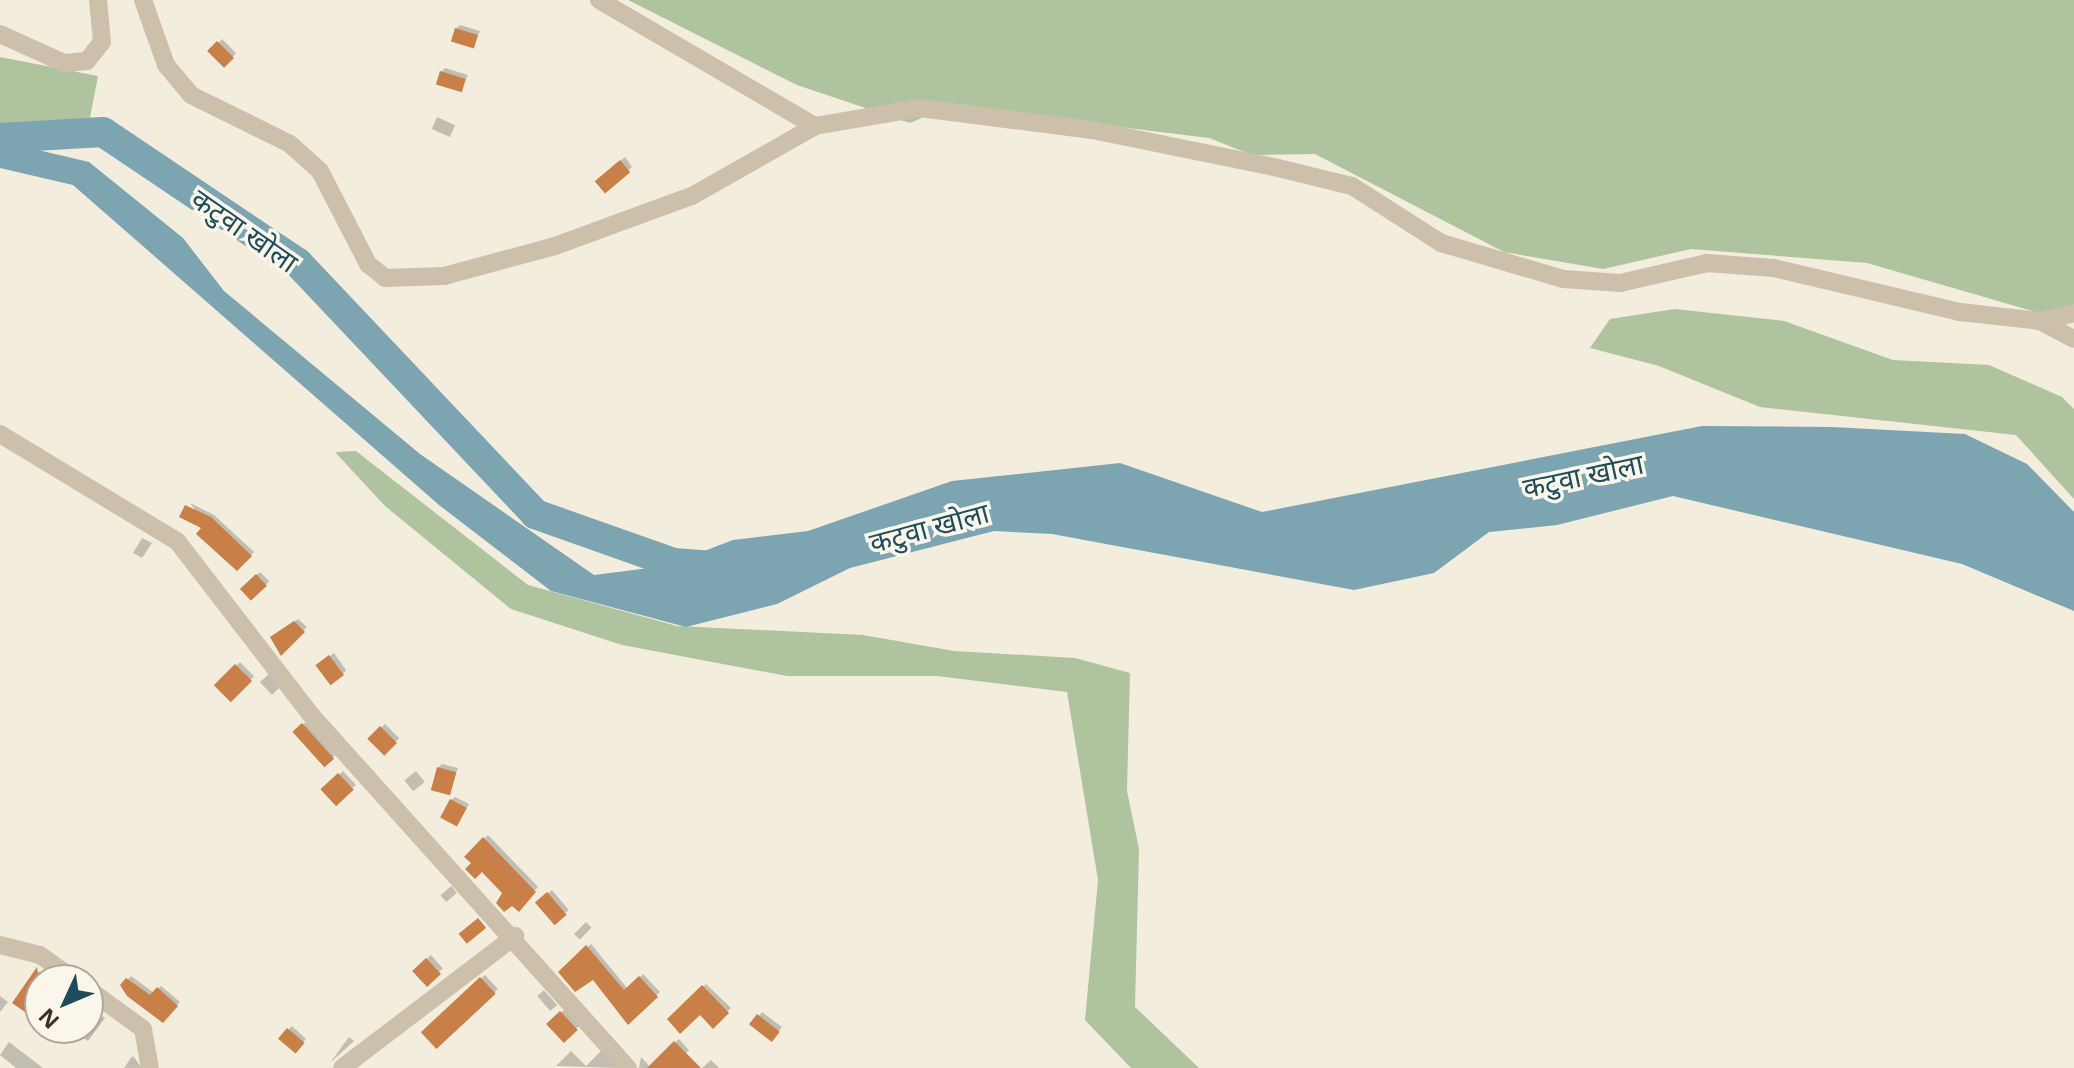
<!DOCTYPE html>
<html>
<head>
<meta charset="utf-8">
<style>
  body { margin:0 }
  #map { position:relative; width:2074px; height:1068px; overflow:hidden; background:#f3edde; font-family:"Noto Sans","Noto Sans Devanagari",sans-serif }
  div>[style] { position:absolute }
  .green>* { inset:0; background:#afc39e }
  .water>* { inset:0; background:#7da5b1 }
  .shadow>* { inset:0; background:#0003; transform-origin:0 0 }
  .river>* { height:30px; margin:-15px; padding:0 15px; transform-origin:15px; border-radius:15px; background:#7da5b1 }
  .building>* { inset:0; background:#c87f48; transform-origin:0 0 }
  .minor>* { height:18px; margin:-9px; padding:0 9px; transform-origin:9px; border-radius:9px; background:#ccc0aa }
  span { translate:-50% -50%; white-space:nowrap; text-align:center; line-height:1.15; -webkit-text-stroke:7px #faf6eb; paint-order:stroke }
  .water-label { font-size:28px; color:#1e4c5b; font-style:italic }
  .north { position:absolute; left:24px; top:964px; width:80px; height:80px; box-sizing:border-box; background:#faf6eb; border:2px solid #ada79d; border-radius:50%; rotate:226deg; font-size:22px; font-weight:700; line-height:32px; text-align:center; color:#393129 }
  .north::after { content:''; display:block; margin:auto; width:28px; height:36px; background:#1e4c5b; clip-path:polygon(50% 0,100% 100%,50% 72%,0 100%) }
</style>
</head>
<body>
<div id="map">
  <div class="green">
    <div style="clip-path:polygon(628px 0,2074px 0,2074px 304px,2056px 318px,1867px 263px,1691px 249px,1603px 269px,1504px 252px,1315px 154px,1252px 155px,1209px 138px,949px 106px,910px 123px,797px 85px)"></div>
    <div style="clip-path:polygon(0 57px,98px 76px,86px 139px,0 128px)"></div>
    <div style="clip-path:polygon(1675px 309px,1784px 321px,1893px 360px,1989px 365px,2062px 397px,2074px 409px,2074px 499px,2016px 435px,1760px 407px,1659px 366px,1590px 348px,1610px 319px)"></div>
    <div style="clip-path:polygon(356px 451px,528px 585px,677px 626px,863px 635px,954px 651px,1075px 658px,1130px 673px,1127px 791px,1139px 849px,1135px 1007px,1199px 1068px,1131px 1068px,1085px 1020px,1098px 880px,1067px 692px,937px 676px,787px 676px,622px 645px,511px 609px,385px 506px,335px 452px)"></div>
  </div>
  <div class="water">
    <div style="clip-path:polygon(0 141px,89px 162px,183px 238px,224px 291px,420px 454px,594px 575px,665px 566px,733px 540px,808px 531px,952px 481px,1120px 463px,1262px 512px,1702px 426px,1832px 427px,1965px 434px,2027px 464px,2074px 512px,2074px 611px,1962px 564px,1673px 496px,1557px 525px,1489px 532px,1434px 573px,1354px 590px,1052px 534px,994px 531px,850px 568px,777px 604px,686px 627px,551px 591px,439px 505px,73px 185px,0 168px)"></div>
  </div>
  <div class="shadow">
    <div style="clip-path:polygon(460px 25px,480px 31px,473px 46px,456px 29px)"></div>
    <div style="left:222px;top:39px;width:20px;height:17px;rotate:45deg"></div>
    <div style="clip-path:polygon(445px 68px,468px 75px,461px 90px,441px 72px)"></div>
    <div style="left:437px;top:117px;width:20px;height:13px;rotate:24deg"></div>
    <div style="clip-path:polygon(625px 157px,632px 167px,604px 191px,600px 178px)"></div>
    <div style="clip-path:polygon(190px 503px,214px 515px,254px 552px,237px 568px)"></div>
    <div style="clip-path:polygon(142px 538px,152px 543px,142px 558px,133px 553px)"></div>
    <div style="left:260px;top:572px;width:13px;height:24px;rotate:45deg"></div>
    <div style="clip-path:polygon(298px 619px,307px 627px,281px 653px,276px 634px)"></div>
    <div style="clip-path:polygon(334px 653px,346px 670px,343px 674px,322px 662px)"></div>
    <div style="left:240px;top:662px;width:20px;height:33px;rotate:45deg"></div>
    <div style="clip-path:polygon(270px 673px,280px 687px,272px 695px,260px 682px)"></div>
    <div style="left:306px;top:722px;width:44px;height:15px;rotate:49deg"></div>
    <div style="left:385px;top:724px;width:20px;height:21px;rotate:45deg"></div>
    <div style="clip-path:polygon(442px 764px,458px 768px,449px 793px,438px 768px)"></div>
    <div style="left:343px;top:771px;width:19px;height:27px;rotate:47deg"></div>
    <div style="left:416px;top:771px;width:14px;height:15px;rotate:51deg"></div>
    <div style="clip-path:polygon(455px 797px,469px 804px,457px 825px,451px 800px)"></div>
    <div style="left:488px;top:835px;width:72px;height:30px;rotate:46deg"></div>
    <div style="left:451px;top:886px;width:9px;height:14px;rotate:49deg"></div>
    <div style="left:552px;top:890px;width:26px;height:19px;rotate:50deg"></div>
    <div style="left:586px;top:922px;width:8px;height:17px;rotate:45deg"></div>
    <div style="clip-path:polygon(591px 944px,628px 989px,643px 974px,660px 992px,628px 1023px,593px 977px,561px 972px)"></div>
    <div style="left:431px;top:955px;width:18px;height:24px;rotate:49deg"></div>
    <div style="clip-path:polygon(38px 971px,48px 977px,28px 1005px,34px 974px)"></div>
    <div style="left:485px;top:975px;width:19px;height:84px;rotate:47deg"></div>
    <div style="clip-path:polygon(131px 976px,154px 993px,161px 986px,180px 1002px,163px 1020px,123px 985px)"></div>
    <div style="clip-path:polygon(706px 984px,731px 1008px,713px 1026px,700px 1013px,670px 1020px)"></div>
    <div style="left:544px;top:990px;width:20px;height:9px;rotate:49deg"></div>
    <div style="clip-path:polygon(0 996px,8px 1002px,0 1012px)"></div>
    <div style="left:565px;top:1009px;width:22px;height:22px;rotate:47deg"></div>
    <div style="clip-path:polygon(93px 1010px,105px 1018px,88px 1041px,76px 1033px,88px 1028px)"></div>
    <div style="left:762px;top:1012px;width:25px;height:16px;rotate:37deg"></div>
    <div style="left:292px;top:1026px;width:19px;height:17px;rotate:43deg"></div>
    <div style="clip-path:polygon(349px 1037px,354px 1041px,330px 1063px,346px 1041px)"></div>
    <div style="left:679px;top:1039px;width:15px;height:21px;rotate:48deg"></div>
    <div style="clip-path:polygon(9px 1042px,43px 1068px,16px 1068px,0 1055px)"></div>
    <div style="clip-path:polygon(602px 1050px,618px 1068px,556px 1066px,571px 1051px,586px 1066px)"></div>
    <div style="clip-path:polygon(133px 1056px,142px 1068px,124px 1068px,130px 1059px)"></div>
    <div style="clip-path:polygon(641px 1057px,651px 1068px,639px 1068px)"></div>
    <div style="clip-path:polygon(711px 1060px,719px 1068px,702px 1068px)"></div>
  </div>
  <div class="river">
    <div style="left:0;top:138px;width:103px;rotate:-3.3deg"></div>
    <div style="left:103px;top:132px;width:235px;rotate:33.9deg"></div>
    <div style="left:298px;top:263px;width:345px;rotate:46.6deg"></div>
    <div style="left:535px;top:514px;width:146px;rotate:19.5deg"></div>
    <div style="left:673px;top:563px;width:40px;rotate:4.3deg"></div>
  </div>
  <div class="building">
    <div style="left:455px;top:28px;width:24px;height:14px;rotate:17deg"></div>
    <div style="left:217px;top:41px;width:24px;height:14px;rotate:45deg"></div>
    <div style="left:440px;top:71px;width:27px;height:14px;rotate:17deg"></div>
    <div style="left:620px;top:160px;width:16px;height:33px;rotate:50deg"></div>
    <div style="clip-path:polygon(185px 505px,211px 517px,252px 556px,237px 571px,196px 534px,201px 528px,179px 517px)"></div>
    <div style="left:256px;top:574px;width:16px;height:22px;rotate:47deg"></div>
    <div style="clip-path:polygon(294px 621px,305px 632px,281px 656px,270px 637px)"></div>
    <div style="left:329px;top:655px;width:25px;height:17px;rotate:53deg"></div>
    <div style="left:235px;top:664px;width:24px;height:30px;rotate:45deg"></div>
    <div style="left:302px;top:723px;width:48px;height:13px;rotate:48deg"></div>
    <div style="left:380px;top:726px;width:24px;height:18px;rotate:45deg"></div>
    <div style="left:437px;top:767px;width:20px;height:24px;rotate:15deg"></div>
    <div style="left:338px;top:773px;width:23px;height:24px;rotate:47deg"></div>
    <div style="left:450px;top:799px;width:19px;height:21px;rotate:28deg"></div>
    <div style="clip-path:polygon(483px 837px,536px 892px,519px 912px,512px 906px,504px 912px,496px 903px,502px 893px,482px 872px,475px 879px,465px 869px,471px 863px,464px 857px)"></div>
    <div style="left:547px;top:892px;width:30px;height:16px;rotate:49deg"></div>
    <div style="left:478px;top:918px;width:13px;height:25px;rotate:51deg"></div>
    <div style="clip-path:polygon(586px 945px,624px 990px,639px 976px,658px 997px,628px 1025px,593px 980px,575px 992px,558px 972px)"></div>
    <div style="left:426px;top:958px;width:22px;height:19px;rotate:47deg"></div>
    <div style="clip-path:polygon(37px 967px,40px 990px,25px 1012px,12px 1003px)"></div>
    <div style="left:480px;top:977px;width:23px;height:81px;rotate:47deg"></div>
    <div style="clip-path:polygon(126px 978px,150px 995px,157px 987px,178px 1006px,163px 1023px,127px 996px,120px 985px)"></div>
    <div style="clip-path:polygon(702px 985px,729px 1013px,713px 1029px,700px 1015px,680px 1034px,667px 1019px)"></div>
    <div style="left:560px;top:1011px;width:26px;height:19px;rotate:47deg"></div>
    <div style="left:757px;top:1014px;width:29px;height:13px;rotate:38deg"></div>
    <div style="left:287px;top:1028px;width:23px;height:14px;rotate:40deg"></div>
    <div style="clip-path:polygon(674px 1041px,701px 1068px,647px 1068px)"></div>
  </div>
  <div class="minor">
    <div style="left:143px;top:0;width:69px;rotate:70.5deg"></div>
    <div style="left:166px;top:65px;width:39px;rotate:50deg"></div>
    <div style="left:191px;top:95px;width:110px;rotate:26.3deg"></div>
    <div style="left:290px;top:144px;width:40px;rotate:42deg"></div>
    <div style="left:320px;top:171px;width:105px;rotate:62.7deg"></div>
    <div style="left:368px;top:264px;width:22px;rotate:39deg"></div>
    <div style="left:385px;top:278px;width:59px;rotate:-1.9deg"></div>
    <div style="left:444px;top:276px;width:115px;rotate:-15.1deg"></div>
    <div style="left:555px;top:246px;width:146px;rotate:-20.1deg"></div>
    <div style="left:692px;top:196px;width:142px;rotate:-29.6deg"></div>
    <div style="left:599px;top:0;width:250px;rotate:30.3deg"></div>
    <div style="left:815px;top:126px;width:107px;rotate:-9.7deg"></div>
    <div style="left:920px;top:108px;width:173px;rotate:7.3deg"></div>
    <div style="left:1092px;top:130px;width:190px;rotate:11.5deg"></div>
    <div style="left:1278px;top:168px;width:76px;rotate:13.7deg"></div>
    <div style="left:1352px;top:186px;width:106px;rotate:32.6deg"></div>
    <div style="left:1441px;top:243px;width:127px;rotate:16.4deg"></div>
    <div style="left:1563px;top:279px;width:57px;rotate:4deg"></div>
    <div style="left:1620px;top:283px;width:89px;rotate:-12.9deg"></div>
    <div style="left:1707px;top:263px;width:67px;rotate:4.3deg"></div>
    <div style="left:1774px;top:268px;width:191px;rotate:13.3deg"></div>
    <div style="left:1960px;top:312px;width:81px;rotate:6.4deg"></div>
    <div style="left:2040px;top:321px;width:35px;rotate:-13deg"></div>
    <div style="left:0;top:34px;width:70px;rotate:24.4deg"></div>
    <div style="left:64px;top:63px;width:23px;rotate:-5deg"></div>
    <div style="left:87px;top:61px;width:24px;rotate:-52deg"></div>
    <div style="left:102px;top:42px;width:42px;rotate:-95.4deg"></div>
    <div style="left:2040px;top:321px;width:38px;rotate:28deg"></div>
    <div style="left:0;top:434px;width:207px;rotate:31.2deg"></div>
    <div style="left:177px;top:541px;width:221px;rotate:52.4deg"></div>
    <div style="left:312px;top:716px;width:473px;rotate:48.1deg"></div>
    <div style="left:0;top:945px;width:41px;rotate:14deg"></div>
    <div style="left:40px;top:955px;width:43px;rotate:35.5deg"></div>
    <div style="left:88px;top:989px;width:68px;rotate:36deg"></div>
    <div style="left:143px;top:1029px;width:40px;rotate:80deg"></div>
    <div style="left:342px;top:1068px;width:218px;rotate:-37.3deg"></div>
  </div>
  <div class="water-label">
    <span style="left:245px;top:230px;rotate:35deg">कटुवा खोला</span>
    <span style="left:1583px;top:475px;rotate:-12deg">कटुवा खोला</span>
    <span style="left:929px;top:527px;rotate:-15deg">कटुवा खोला</span>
  </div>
  <div class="north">N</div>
</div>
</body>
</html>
